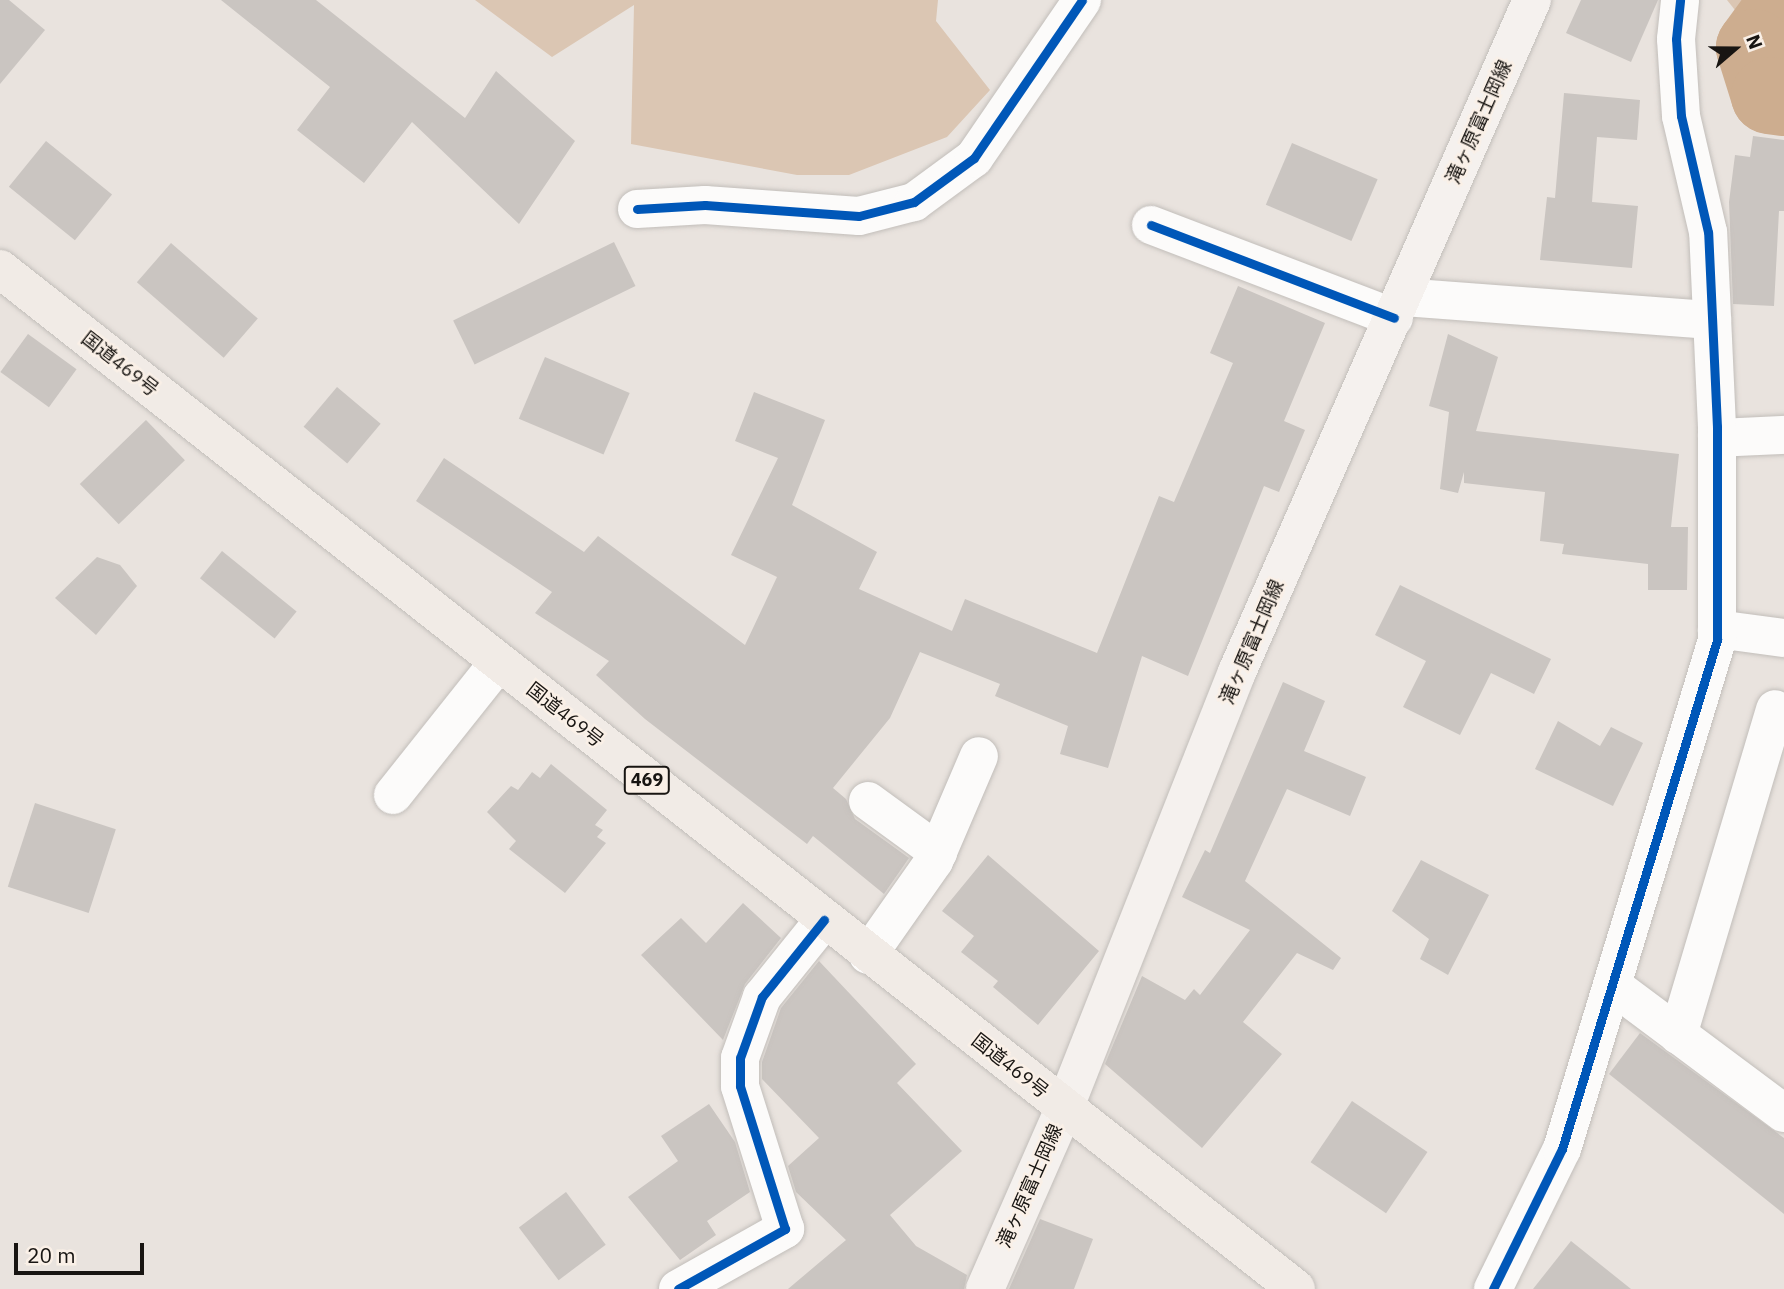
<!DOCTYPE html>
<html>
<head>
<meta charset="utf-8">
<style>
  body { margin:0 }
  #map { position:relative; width:1784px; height:1289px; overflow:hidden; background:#e9e3de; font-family:"IBM Plex Sans","Noto Sans JP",sans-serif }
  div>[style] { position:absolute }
  .green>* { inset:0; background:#dbc6b3 }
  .river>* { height:77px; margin:-38.5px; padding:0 38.5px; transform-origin:38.5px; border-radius:38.5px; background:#cdad8f }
  .building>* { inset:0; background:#cac5c1; transform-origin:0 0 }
  .roads { filter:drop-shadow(0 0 2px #c2beba) drop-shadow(0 0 2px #c2beba) }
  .minor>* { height:38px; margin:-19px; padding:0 19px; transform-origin:19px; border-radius:19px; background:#fcfbfa }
  .major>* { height:38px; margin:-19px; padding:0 19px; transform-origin:19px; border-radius:19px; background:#f5f1ee }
  .highway>* { height:38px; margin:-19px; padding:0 19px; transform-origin:19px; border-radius:19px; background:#f1ebe6 }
  .cycleway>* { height:9px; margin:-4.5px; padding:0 4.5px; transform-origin:4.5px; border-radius:4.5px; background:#0057b8 }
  span { translate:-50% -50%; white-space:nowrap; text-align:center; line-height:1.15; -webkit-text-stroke:5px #faf0e7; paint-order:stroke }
  .shield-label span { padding:2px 5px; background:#faf0e7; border:2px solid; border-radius:5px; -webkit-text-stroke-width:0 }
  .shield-label { font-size:18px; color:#181512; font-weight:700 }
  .street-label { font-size:19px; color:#181512 }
  .north { position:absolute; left:1700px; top:14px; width:70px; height:70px; -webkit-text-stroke:5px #faf0e7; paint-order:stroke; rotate:70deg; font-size:19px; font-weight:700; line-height:28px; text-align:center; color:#181512 }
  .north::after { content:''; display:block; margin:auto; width:24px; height:32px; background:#181512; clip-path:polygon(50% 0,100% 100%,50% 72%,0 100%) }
  .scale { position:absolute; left:14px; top:1243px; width:130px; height:32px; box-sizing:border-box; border:4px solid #181512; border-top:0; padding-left:9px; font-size:21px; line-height:24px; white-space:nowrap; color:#181512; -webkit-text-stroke:5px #faf0e7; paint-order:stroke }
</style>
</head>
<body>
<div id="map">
  <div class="green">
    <div style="clip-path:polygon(475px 0,938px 0,936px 21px,990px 90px,947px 137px,849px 175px,797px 175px,631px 144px,634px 5px,552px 57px)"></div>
    <div style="clip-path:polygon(1727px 0,1784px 0,1784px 72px)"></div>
  </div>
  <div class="river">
    <div style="left:1784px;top:6px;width:51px;rotate:126.2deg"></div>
    <div style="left:1754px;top:47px;width:50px;rotate:72.6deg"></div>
    <div style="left:1769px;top:95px;width:15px;rotate:8deg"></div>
  </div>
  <div class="building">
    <div style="clip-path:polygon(0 0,9px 0,45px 30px,0 84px)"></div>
    <div style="clip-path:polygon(221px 0,316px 0,465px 118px,496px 71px,575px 141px,519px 224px,412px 122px,364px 183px,297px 130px,330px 87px)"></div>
    <div style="clip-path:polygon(1581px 0,1658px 0,1631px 62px,1566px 33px)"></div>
    <div style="clip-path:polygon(1564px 93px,1640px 100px,1637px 140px,1597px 137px,1592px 202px,1638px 206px,1632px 268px,1540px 260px,1547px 197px,1555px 198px)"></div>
    <div style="clip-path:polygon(1753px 136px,1784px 140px,1784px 211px,1779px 211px,1774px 306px,1733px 304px,1729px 202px,1735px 155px,1750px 157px)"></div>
    <div style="left:46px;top:141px;width:85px;height:59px;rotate:39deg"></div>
    <div style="left:1292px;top:143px;width:93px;height:67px;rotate:23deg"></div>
    <div style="left:614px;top:242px;width:49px;height:179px;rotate:64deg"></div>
    <div style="left:171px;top:243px;width:115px;height:52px;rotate:41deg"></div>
    <div style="clip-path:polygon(1238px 286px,1325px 323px,1284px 421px,1305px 430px,1279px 492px,1264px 486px,1188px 676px,1142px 656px,1108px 768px,1060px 754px,1068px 726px,995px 696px,1000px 684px,920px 652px,890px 718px,833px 788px,846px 799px,855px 819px,909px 858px,884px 894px,813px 836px,807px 844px,645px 719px,596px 675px,609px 661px,535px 613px,552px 592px,416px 501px,444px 458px,584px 552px,598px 536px,745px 645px,777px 577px,731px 555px,778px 458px,735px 441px,754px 392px,825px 420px,792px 505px,877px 552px,859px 589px,952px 631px,965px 599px,1097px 653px,1159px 496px,1174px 502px,1233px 363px,1210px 353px)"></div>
    <div style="left:28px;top:334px;width:60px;height:47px;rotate:36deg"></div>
    <div style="clip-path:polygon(1448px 334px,1498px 357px,1476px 431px,1679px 454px,1671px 527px,1688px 527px,1687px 590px,1648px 590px,1648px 564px,1562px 554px,1564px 544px,1540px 541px,1545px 492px,1464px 483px,1464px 472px,1458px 493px,1440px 489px,1449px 412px,1429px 406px)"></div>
    <div style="left:545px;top:357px;width:92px;height:67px;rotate:23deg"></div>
    <div style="left:337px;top:387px;width:57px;height:52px;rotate:40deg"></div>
    <div style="left:146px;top:420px;width:56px;height:92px;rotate:46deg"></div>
    <div style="left:222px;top:551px;width:96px;height:35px;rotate:39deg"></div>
    <div style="clip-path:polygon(97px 557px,120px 565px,137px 586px,96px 635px,55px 598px)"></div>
    <div style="clip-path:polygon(1400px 585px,1551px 659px,1534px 694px,1491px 673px,1460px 735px,1403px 707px,1426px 661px,1375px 635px)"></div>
    <div style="clip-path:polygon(1283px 682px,1325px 701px,1304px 751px,1366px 777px,1350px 816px,1287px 789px,1245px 881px,1341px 958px,1333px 970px,1297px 953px,1243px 1022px,1282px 1054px,1202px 1148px,1105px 1064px,1142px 976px,1185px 1000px,1194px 989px,1200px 995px,1250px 930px,1182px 897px,1205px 850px,1210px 853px)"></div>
    <div style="clip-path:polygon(1558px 721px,1600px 746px,1611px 727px,1643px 743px,1613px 806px,1535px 769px)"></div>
    <div style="clip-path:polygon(551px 764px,607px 810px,595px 825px,603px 830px,597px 837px,606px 843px,565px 893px,509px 849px,516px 841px,487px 812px,511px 786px,518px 790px,532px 772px,540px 778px)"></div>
    <div style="left:35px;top:803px;width:85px;height:88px;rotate:18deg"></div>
    <div style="clip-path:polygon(988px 855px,1099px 951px,1038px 1025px,993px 987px,998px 981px,961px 952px,974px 936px,942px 911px)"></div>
    <div style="clip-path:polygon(1421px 860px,1489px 895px,1448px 975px,1420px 959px,1429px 939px,1392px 911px)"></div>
    <div style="clip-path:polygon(743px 903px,781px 938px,745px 984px,723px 1040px,641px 955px,681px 918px,706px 943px)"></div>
    <div style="clip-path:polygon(819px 961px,916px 1064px,897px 1083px,962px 1151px,890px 1215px,916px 1246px,967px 1275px,964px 1289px,788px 1289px,846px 1240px,796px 1192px,788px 1166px,819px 1138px,762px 1079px,762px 1062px,781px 1008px)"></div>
    <div style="clip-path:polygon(1640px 1033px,1784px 1138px,1784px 1214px,1609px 1074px)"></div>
    <div style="left:1352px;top:1101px;width:91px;height:74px;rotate:34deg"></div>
    <div style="clip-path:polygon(709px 1104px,735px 1142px,750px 1192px,707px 1221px,716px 1235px,680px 1260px,628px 1197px,678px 1161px,661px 1136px)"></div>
    <div style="left:566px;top:1192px;width:66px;height:59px;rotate:53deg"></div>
    <div style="clip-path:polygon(1040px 1219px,1093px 1239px,1074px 1289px,1009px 1289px)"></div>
    <div style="clip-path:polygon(1571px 1241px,1631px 1289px,1533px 1289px)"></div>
  </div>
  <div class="roads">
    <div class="minor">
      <div style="left:637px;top:209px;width:68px;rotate:-3.4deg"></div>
      <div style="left:705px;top:205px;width:154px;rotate:4.1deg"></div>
      <div style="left:859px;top:216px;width:57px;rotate:-14.3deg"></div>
      <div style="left:914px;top:202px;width:74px;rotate:-36.3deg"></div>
      <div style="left:974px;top:158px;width:191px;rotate:-55.6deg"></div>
      <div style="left:1151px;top:225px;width:260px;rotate:20.9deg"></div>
      <div style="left:1403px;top:297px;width:310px;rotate:4.3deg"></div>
      <div style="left:1717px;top:438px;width:67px;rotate:-2.6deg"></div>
      <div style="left:1717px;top:629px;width:68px;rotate:7.7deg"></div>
      <div style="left:393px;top:795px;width:169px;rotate:-51.5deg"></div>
      <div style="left:868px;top:801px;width:87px;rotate:36.1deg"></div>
      <div style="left:868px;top:955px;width:115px;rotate:-54.9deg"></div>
      <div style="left:934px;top:861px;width:114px;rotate:-66.8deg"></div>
      <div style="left:1612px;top:985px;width:214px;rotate:36.7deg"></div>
      <div style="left:1678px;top:1035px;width:340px;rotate:-73.4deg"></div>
      <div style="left:678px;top:1289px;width:123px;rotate:-29.3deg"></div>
      <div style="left:785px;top:1229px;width:150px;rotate:-107.5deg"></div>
      <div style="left:740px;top:1086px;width:28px;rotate:-90deg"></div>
      <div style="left:740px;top:1058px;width:65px;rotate:-70.2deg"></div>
      <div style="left:762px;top:997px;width:99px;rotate:-51.2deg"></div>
      <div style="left:1493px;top:1289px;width:156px;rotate:-63.8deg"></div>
      <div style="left:1562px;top:1149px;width:532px;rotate:-73.06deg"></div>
      <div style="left:1717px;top:640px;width:213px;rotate:-90deg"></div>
      <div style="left:1717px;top:427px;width:195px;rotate:-92.6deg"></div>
      <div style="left:1708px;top:232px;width:119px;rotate:-103.1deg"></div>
      <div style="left:1681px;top:116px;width:77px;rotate:-93.7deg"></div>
      <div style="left:1676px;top:39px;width:39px;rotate:-84deg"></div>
    </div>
    <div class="major">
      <div style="left:985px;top:1289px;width:197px;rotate:-66.3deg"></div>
      <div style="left:1064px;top:1109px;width:470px;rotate:-68.4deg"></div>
      <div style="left:1237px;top:672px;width:734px;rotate:-66.3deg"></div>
    </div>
    <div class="highway">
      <div style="left:0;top:269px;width:1649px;rotate:38.2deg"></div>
    </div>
  </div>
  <div class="cycleway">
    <div style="left:637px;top:209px;width:68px;rotate:-3.4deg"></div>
    <div style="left:705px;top:205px;width:154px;rotate:4.1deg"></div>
    <div style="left:859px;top:216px;width:57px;rotate:-14.3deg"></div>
    <div style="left:914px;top:202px;width:74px;rotate:-36.3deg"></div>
    <div style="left:974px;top:158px;width:191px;rotate:-55.6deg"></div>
    <div style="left:1151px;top:225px;width:260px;rotate:20.9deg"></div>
    <div style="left:678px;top:1289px;width:123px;rotate:-29.3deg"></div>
    <div style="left:785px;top:1229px;width:150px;rotate:-107.5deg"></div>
    <div style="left:740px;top:1086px;width:28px;rotate:-90deg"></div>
    <div style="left:740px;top:1058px;width:65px;rotate:-70.2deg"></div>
    <div style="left:762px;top:997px;width:99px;rotate:-51.2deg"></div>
    <div style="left:1493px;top:1289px;width:156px;rotate:-63.8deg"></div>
    <div style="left:1562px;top:1149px;width:532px;rotate:-73.06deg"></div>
    <div style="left:1717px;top:640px;width:213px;rotate:-90deg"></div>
    <div style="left:1717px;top:427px;width:195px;rotate:-92.6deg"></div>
    <div style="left:1708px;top:232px;width:119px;rotate:-103.1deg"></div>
    <div style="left:1681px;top:116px;width:77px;rotate:-93.7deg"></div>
    <div style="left:1676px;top:39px;width:39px;rotate:-84deg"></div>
  </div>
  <div class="shield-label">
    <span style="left:647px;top:780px">469</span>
  </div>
  <div class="street-label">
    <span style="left:1479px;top:122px;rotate:-66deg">滝ヶ原富士岡線</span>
    <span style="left:120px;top:364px;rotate:38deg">国道469号</span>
    <span style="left:1252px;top:642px;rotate:-67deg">滝ヶ原富士岡線</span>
    <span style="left:565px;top:715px;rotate:38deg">国道469号</span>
    <span style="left:1010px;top:1066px;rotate:38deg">国道469号</span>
    <span style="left:1030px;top:1186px;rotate:-66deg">滝ヶ原富士岡線</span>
  </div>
  <div class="north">N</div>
  <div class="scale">20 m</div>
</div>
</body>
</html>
